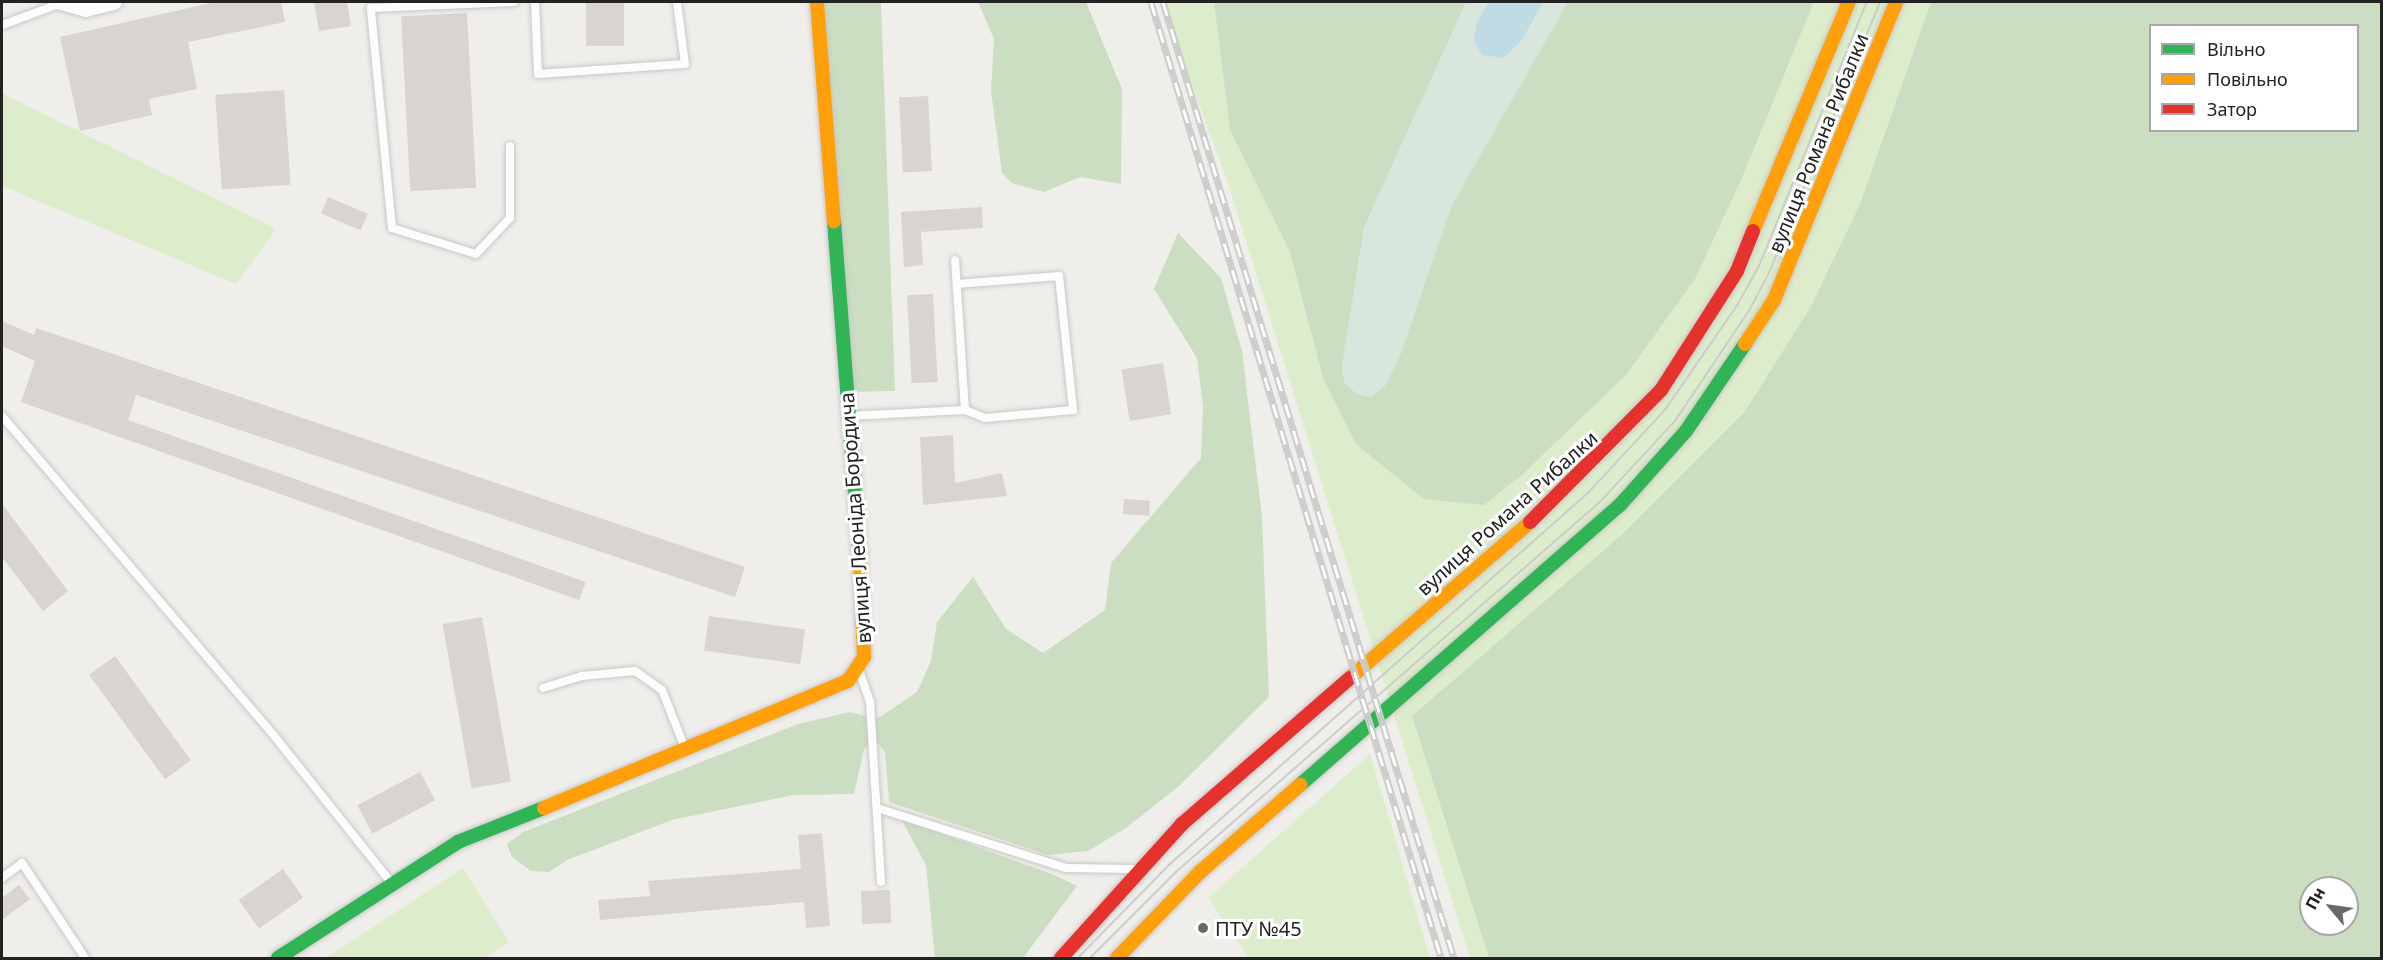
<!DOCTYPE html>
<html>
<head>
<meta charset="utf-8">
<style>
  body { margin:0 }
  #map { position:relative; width:2383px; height:960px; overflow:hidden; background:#f0eeeb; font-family:"Noto Sans",sans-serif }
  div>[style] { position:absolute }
  .grass>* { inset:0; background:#ddeccb }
  .forest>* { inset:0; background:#cbdec1 }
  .wetland>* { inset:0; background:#d9e6de }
  .water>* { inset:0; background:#bfdbe3 }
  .building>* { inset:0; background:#d7d4d2; transform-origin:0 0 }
  .roads { filter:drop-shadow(0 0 2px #c9c8c7) drop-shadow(0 0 2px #c9c8c7) }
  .lane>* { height:8px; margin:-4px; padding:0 4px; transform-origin:4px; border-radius:4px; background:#fdfcfc }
  .street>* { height:15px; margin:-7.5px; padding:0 7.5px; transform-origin:7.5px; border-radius:7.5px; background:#fdfcfc }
  .fast>* { height:14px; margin:-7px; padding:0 7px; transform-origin:7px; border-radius:7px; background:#30b455 }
  .slow>* { height:14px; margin:-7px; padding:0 7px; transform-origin:7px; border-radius:7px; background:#ff9f0a }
  .jam>* { height:14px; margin:-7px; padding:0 7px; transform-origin:7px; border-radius:7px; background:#e5322d }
  .tram>* { height:1.5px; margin:-0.75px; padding:0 0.75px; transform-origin:0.75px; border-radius:0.75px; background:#ccc }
  .rail>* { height:7px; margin-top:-3.5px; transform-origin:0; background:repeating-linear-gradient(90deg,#fff 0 14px,#ccc 0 28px); box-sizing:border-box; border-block:2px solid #ccc }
  .dots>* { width:16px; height:16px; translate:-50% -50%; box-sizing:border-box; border:3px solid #fff; border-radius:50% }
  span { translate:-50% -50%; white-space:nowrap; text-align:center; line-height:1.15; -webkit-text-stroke:6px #fff; paint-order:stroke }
  .street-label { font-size:20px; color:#222 }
  .poi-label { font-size:20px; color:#222 }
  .left { translate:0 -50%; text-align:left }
  .frame { position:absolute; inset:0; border:3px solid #222; pointer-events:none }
  .legend { position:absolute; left:2149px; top:24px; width:210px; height:108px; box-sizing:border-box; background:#fff; border:2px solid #a7a7a7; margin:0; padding:8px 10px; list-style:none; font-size:18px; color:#222 }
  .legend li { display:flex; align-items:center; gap:12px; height:30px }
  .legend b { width:30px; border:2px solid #a7a7a7 }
  .north { position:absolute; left:2299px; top:876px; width:60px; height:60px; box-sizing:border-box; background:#fff; border:2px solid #a7a7a7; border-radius:50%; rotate:299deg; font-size:16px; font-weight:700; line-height:24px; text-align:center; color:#222 }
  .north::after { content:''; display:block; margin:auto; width:21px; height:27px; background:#6a6968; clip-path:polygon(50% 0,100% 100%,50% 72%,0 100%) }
</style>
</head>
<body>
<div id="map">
  <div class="grass">
    <div style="clip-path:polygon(1161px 2px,1214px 2px,1230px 130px,1290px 252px,1323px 378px,1484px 505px,1523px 474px,1626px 375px,1788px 66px,1814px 2px,1931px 2px,1860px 204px,1810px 308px,1745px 411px,1620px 536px,1412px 716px,1489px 958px,1470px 958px,1227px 180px)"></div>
    <div style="clip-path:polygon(2px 93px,276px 229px,236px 284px,2px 186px)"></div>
    <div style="clip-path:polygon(1370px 754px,1430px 958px,1249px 958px,1208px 898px)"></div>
    <div style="clip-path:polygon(463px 868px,509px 942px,484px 958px,326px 958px)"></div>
  </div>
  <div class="forest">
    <div style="clip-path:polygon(817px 2px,881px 2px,895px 391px,845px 392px)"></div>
    <div style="clip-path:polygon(978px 2px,1086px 2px,1122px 89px,1121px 184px,1080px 177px,1044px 192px,1012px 183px,1002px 173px,991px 91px,994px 39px)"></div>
    <div style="clip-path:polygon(1214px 2px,1814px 2px,1741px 180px,1695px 279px,1626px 375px,1523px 474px,1484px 505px,1424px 499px,1356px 444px,1323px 378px,1290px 252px,1230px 130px)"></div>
    <div style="clip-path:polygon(evenodd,1931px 2px,2381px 2px,2381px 958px,1489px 958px,1412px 716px,1620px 536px,1745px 411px,1810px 308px,1860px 204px,1931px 2px,2150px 26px,2358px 26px,2358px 130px,2150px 130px,2150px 26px,1931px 2px,2311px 888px,2347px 888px,2347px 924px,2311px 924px,2311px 888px)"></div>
    <div style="clip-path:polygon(1178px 233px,1221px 278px,1242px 351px,1262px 517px,1269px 697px,1179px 786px,1126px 828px,1088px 851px,1048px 855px,889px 802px,885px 752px,876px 740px,864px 749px,854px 794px,793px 795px,672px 820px,567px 860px,549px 872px,531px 871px,512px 857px,507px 844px,523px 832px,798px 724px,850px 712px,877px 719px,917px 692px,931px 661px,937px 622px,973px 577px,1006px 629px,1043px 653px,1105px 610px,1111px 563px,1201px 458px,1203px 407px,1197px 358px,1154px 289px)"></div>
    <div style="clip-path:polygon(901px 819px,1054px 875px,1077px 886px,1023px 958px,935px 958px,926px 865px)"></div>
  </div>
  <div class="wetland">
    <div style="clip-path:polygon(1466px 2px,1489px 2px,1477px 22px,1521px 41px,1543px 2px,1568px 2px,1452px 205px,1400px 356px,1385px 386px,1371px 397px,1357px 394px,1344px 383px,1342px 365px,1364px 227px)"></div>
  </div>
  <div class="water">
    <div style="clip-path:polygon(1489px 2px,1543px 2px,1521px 41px,1504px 58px,1482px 55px,1474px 41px,1477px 22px)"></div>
  </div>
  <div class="building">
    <div style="clip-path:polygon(215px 2px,281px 2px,285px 22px,188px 42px,197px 89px,149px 99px,152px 115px,80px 131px,60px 37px)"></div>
    <div style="clip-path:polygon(314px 2px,347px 2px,351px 26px,319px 31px)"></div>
    <div style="left:586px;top:2px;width:38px;height:44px"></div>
    <div style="left:467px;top:13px;width:175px;height:66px;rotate:87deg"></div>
    <div style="left:284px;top:90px;width:95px;height:69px;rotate:86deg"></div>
    <div style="left:928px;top:96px;width:75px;height:29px;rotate:87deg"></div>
    <div style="left:328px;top:197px;width:43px;height:18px;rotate:23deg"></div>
    <div style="clip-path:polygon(982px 207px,983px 228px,921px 232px,923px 265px,904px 267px,901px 212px)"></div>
    <div style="left:933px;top:294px;width:88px;height:26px;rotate:87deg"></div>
    <div style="clip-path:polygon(2px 321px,34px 335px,36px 328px,745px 567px,735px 597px,136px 395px,128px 420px,586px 582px,579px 600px,21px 402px,35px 361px,2px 346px)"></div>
    <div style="left:1163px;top:363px;width:52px;height:42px;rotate:81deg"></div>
    <div style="clip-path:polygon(953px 435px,955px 483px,1002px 473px,1007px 496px,923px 505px,920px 437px)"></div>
    <div style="left:1124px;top:499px;width:26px;height:15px;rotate:4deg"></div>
    <div style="clip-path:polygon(2px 504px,68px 591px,43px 611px,2px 557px)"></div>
    <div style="left:709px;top:616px;width:97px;height:35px;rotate:8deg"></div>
    <div style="left:482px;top:617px;width:167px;height:40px;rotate:80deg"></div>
    <div style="left:115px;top:656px;width:129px;height:32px;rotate:54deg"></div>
    <div style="left:420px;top:772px;width:32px;height:71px;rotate:62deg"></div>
    <div style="clip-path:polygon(822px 833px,830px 926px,806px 928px,804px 902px,600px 920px,598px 900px,650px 896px,648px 881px,801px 869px,798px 835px)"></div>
    <div style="left:283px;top:869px;width:35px;height:54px;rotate:55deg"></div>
    <div style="clip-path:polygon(19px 885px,30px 899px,2px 920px,2px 898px)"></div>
    <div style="left:890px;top:890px;width:33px;height:29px;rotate:88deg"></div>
  </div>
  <div class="roads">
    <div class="lane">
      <div style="left:535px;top:2px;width:72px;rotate:87.6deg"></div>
      <div style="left:538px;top:74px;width:147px;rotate:-3.9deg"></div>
      <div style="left:685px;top:64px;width:63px;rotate:-97.4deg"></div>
      <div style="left:2px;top:25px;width:63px;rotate:-20.4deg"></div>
      <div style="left:510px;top:146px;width:72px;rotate:90deg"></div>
      <div style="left:510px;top:218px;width:50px;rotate:133.4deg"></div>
      <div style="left:476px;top:254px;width:88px;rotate:-162.8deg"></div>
      <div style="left:392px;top:228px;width:221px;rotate:-95.5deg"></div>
      <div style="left:371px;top:8px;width:143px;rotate:-2.4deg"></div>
      <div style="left:957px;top:284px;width:102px;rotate:-4.5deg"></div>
      <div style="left:1059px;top:276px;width:135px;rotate:84deg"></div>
      <div style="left:1073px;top:410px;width:88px;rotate:174.8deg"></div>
      <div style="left:985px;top:418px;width:22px;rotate:-158deg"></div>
      <div style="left:2px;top:416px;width:428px;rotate:49.6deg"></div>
      <div style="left:279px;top:742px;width:176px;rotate:51.4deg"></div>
      <div style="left:849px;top:416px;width:116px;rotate:-3deg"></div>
      <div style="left:965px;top:410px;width:150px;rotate:-93.8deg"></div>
      <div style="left:860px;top:673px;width:31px;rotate:71deg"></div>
      <div style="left:870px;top:702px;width:180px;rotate:86.5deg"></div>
      <div style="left:543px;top:688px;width:41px;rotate:-17.1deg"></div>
      <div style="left:582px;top:676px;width:53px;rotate:-5.4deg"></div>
      <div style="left:635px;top:671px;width:33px;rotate:35deg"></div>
      <div style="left:662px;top:690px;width:62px;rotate:68.4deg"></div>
      <div style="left:877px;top:808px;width:198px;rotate:17.6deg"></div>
      <div style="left:1066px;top:868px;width:70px;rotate:0.8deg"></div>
      <div style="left:2px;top:878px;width:25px;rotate:-37deg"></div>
      <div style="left:22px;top:863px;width:114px;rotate:56.4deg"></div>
    </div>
    <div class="street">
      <div style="left:61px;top:2px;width:25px;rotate:16deg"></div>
      <div style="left:85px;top:9px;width:30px;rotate:-14deg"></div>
    </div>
    <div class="fast">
      <div style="left:834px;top:221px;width:340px;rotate:85.6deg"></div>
      <div style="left:1300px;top:785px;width:425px;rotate:-41.2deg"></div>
      <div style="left:1620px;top:505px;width:99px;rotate:-48.3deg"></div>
      <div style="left:1686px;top:431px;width:105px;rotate:-55.9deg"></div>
      <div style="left:278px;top:958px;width:214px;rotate:-32.8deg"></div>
      <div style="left:458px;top:842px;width:92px;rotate:-21.6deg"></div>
    </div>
    <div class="slow">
      <div style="left:817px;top:2px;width:220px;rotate:85.6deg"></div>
      <div style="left:1753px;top:231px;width:248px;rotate:-67.3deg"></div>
      <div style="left:1745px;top:344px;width:53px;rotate:-56.6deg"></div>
      <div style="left:1774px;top:300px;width:322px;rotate:-67.7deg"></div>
      <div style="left:1350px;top:678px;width:238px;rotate:-40.9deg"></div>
      <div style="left:544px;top:808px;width:329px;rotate:-22.7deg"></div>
      <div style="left:848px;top:681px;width:29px;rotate:-56deg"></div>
      <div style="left:864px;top:657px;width:97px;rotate:-92.4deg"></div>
      <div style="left:1117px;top:958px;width:120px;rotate:-46deg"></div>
      <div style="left:1200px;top:872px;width:133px;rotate:-41deg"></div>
    </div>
    <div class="jam">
      <div style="left:1530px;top:522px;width:186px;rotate:-45.2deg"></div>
      <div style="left:1661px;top:390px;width:141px;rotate:-57.4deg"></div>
      <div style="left:1737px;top:271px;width:43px;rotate:-68.2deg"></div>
      <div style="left:1061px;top:958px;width:181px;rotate:-47.9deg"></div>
      <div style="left:1182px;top:824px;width:223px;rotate:-41deg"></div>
    </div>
  </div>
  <div class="tram">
    <div style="left:1078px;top:958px;width:132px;rotate:-45.6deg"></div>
    <div style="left:1170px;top:864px;width:560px;rotate:-41.6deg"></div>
    <div style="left:1589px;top:492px;width:112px;rotate:-47.2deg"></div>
    <div style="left:1665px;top:410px;width:129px;rotate:-55.4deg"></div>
    <div style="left:1738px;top:304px;width:43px;rotate:-61.1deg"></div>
    <div style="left:1759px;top:266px;width:285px;rotate:-67.8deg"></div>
    <div style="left:1090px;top:958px;width:122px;rotate:-45deg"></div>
    <div style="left:1176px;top:872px;width:563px;rotate:-41.11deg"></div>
    <div style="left:1600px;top:502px;width:110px;rotate:-47.2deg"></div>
    <div style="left:1675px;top:421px;width:133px;rotate:-56.1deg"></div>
    <div style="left:1749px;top:311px;width:43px;rotate:-62.2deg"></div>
    <div style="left:1769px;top:273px;width:293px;rotate:-67.7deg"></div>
  </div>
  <div class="rail">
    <div style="left:1151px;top:2px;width:999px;rotate:73.12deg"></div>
    <div style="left:1163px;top:2px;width:999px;rotate:73.07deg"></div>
  </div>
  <div class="dots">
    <div style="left:1203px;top:928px;background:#6a6968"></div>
  </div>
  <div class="street-label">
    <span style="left:1818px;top:143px;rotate:-68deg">вулиця Романа Рибалки</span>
    <span style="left:1507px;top:513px;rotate:-42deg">вулиця Романа Рибалки</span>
    <span style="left:855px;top:518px;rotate:-94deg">вулиця Леоніда Бородича</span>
  </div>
  <div class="poi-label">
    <span class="left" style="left:1215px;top:928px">ПТУ №45</span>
  </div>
  <div class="frame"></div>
  <ul class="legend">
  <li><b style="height:8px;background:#30b455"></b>Вільно</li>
  <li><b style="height:8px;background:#ff9f0a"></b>Повільно</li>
  <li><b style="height:8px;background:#e5322d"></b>Затор</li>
  </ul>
  <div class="north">Пн</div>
</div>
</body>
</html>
